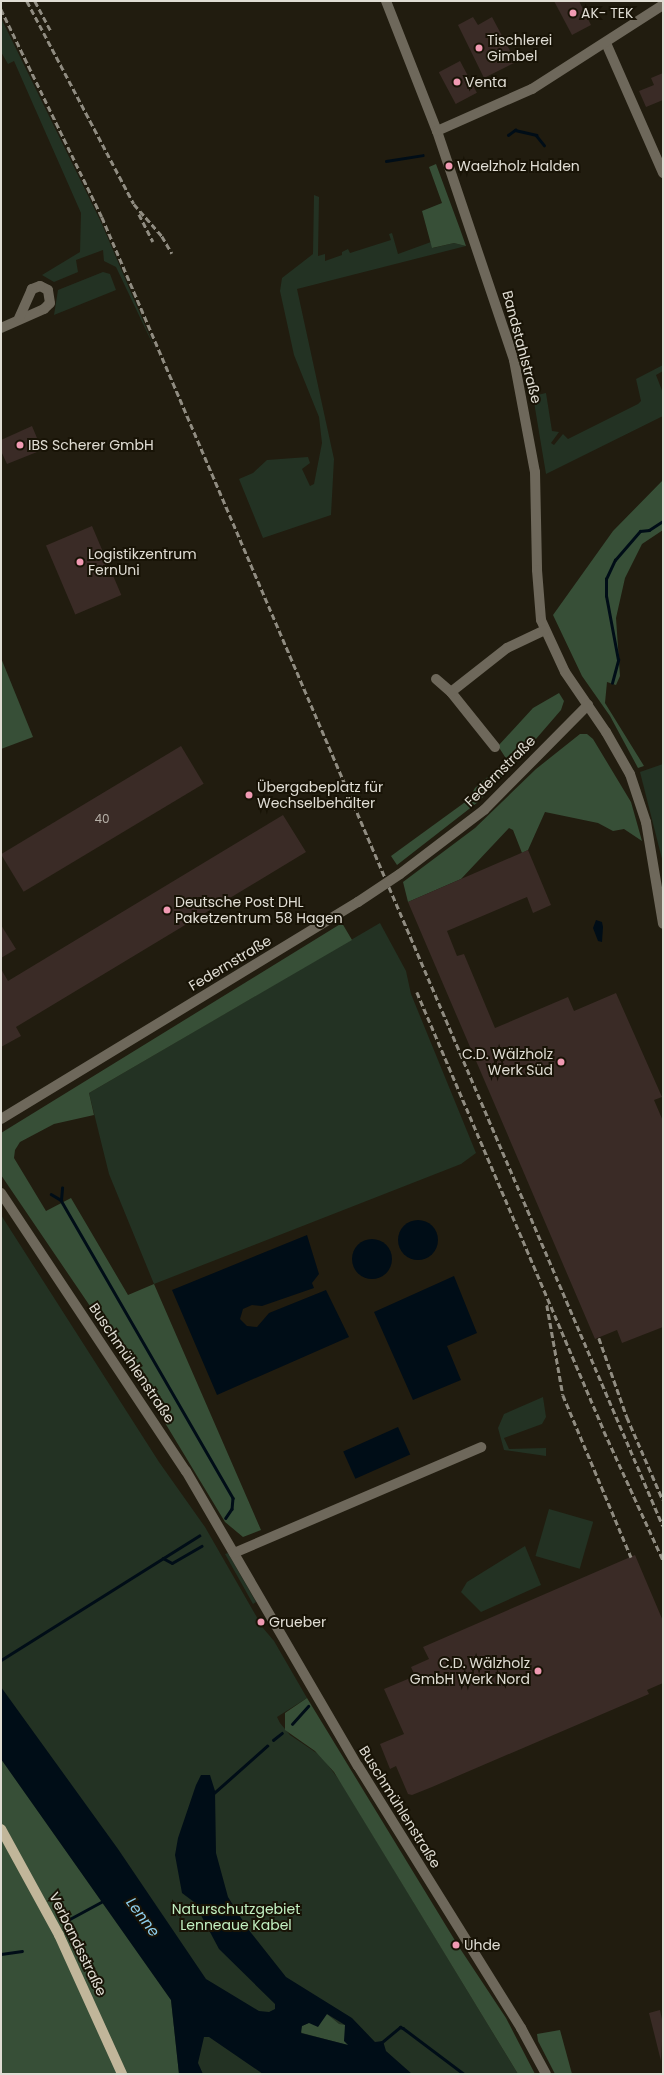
<!DOCTYPE html>
<html>
<head>
<meta charset="utf-8">
<style>
  body { margin:0 }
  #map { position:relative; width:664px; height:2075px; overflow:hidden; background:#211c0f; font-family:Poppins,sans-serif }
  div>[style] { position:absolute }
  .green>* { inset:0; background:#233223; transform-origin:0 0 }
  .forest>* { inset:0; background:#374f37 }
  .water>* { inset:0; background:#000d17; transform-origin:0 0 }
  .round { border-radius:50% }
  .stream>* { height:2.5px; margin:-1.25px; padding:0 1.25px; transform-origin:1.25px; border-radius:1.25px; background:#000d17 }
  .building>* { inset:0; background:#3a2b26; transform-origin:0 0 }
  .minor>* { height:10px; margin:-5px; padding:0 5px; transform-origin:5px; border-radius:5px; background:#6e685b }
  .major>* { height:10px; margin:-5px; padding:0 5px; transform-origin:5px; border-radius:5px; background:#c1b69a }
  .rail>* { height:2.5px; margin-top:-1.25px; transform-origin:0; background:repeating-linear-gradient(90deg,#908c81 0 6px,transparent 0 9px) }
  .minor-bridge>* { height:10px; margin:-5px; padding:0 5px; transform-origin:5px; border-radius:5px; background:#6e685b }
  .dots>* { width:11px; height:11px; translate:-50% -50%; box-sizing:border-box; border:2px solid #181306; border-radius:50% }
  span { translate:-50% -50%; white-space:nowrap; text-align:center; line-height:1.15; -webkit-text-stroke:4px #181306; paint-order:stroke }
  .number-label { font-size:12px; color:#b6b0a8 }
  .number-label span { -webkit-text-stroke-width:0 }
  .poi-label { font-size:14px; color:#e0ddd4 }
  .left { translate:0 -50%; text-align:left }
  .right { translate:-100% -50%; text-align:right }
  .street-label { font-size:14px; color:#e0ddd4 }
  .park-label { font-size:14px; color:#c2f0c2 }
  .water-label { font-size:15px; color:#8eceed; font-style:italic }
  .frame { position:absolute; inset:0; border:2px solid #e0ddd4; pointer-events:none }
</style>
</head>
<body>
<div id="map">
  <div class="green">
    <div style="clip-path:polygon(1px 18px,101px 222px,156px 351px,116px 267px,104px 261px,103px 250px,76px 260px,78px 272px,54px 282px,42px 275px,80px 252px,81px 213px,14px 61px,8px 64px,1px 52px)"></div>
    <div style="clip-path:polygon(314px 195px,319px 197px,318px 256px,325px 254px,325px 261px,342px 255px,342px 252px,348px 249px,350px 253px,391px 240px,389px 234px,392px 233px,398px 254px,431px 242px,433px 248px,454px 243px,466px 246px,297px 289px,334px 459px,331px 515px,263px 538px,239px 479px,253px 473px,267px 460px,308px 457px,310px 463px,302px 469px,310px 486px,314px 484px,322px 443px,319px 417px,294px 355px,280px 291px,282px 278px,313px 254px)"></div>
    <div style="clip-path:polygon(103px 272px,110px 274px,116px 290px,54px 315px,58px 290px)"></div>
    <div style="clip-path:polygon(663px 365px,663px 371px,656px 375px,663px 393px,663px 416px,546px 474px,533px 396px,546px 393px,552px 431px,559px 432px,551px 443px,554px 445px,563px 434px,568px 439px,638px 404px,641px 401px,636px 379px)"></div>
    <div style="clip-path:polygon(663px 764px,663px 863px,640px 772px)"></div>
    <div style="clip-path:polygon(380px 923px,406px 971px,411px 994px,476px 1153px,461px 1164px,154px 1284px,109px 1174px,89px 1093px)"></div>
    <div style="clip-path:polygon(1px 1215px,159px 1462px,205px 1527px,263px 1628px,274px 1641px,307px 1698px,277px 1717px,280px 1723px,290px 1735px,321px 1756px,340px 1781px,518px 2074px,136px 2074px,1px 1797px)"></div>
    <div style="clip-path:polygon(543px 1397px,546px 1417px,542px 1424px,504px 1438px,509px 1449px,546px 1448px,546px 1456px,504px 1450px,498px 1428px,504px 1414px)"></div>
    <div style="left:549px;top:1509px;width:46px;height:49px;rotate:16deg"></div>
    <div style="clip-path:polygon(525px 1546px,541px 1585px,481px 1612px,461px 1592px,467px 1582px)"></div>
    <div style="clip-path:polygon(228px 1553px,256px 1602px,253px 1604px,225px 1554px)"></div>
  </div>
  <div class="forest">
    <div style="clip-path:polygon(436px 164px,460px 229px,466px 246px,454px 243px,432px 248px,422px 211px,442px 203px,429px 167px)"></div>
    <div style="clip-path:polygon(663px 480px,663px 530px,642px 544px,625px 578px,616px 618px,620px 676px,616px 685px,607px 682px,605px 703px,644px 766px,638px 768px,610px 716px,582px 676px,553px 615px,613px 531px)"></div>
    <div style="clip-path:polygon(1px 658px,33px 737px,1px 749px)"></div>
    <div style="clip-path:polygon(559px 693px,564px 701px,561px 710px,510px 769px,478px 802px,397px 865px,391px 856px,468px 800px,475px 788px,507px 760px,498px 746px,533px 708px)"></div>
    <div style="clip-path:polygon(580px 734px,587px 734px,593px 739px,631px 802px,642px 841px,624px 829px,613px 831px,598px 823px,545px 812px,528px 850px,522px 853px,513px 830px,509px 828px,461px 879px,408px 902px,403px 882px,475px 828px,536px 769px)"></div>
    <div style="clip-path:polygon(342px 923px,352px 940px,89px 1093px,94px 1115px,54px 1124px,20px 1142px,15px 1150px,14px 1158px,46px 1211px,71px 1198px,128px 1295px,154px 1284px,261px 1530px,243px 1537px,225px 1522px,130px 1365px,1px 1175px,1px 1133px)"></div>
    <div style="clip-path:polygon(307px 1698px,459px 1947px,506px 2018px,535px 2074px,518px 2074px,334px 1772px,315px 1751px,285px 1730px,285px 1713px)"></div>
    <div style="clip-path:polygon(1px 1759px,171px 2000px,179px 2074px,1px 2074px)"></div>
    <div style="clip-path:polygon(327px 2014px,339px 2024px,345px 2025px,348px 2045px,302px 2033px,299px 2029px,302px 2026px)"></div>
    <div style="clip-path:polygon(560px 2030px,572px 2074px,555px 2074px,538px 2041px,537px 2034px)"></div>
  </div>
  <div class="water">
    <div style="clip-path:polygon(596px 920px,602px 922px,603px 927px,602px 942px,598px 941px,593px 928px)"></div>
    <div class="round" style="left:398px;top:1220px;width:40px;height:40px"></div>
    <div style="clip-path:polygon(307px 1235px,319px 1274px,312px 1283px,314px 1288px,262px 1306px,252px 1305px,243px 1309px,240px 1319px,247px 1326px,257px 1327px,269px 1313px,326px 1290px,349px 1337px,217px 1395px,172px 1290px)"></div>
    <div class="round" style="left:352px;top:1239px;width:40px;height:40px"></div>
    <div style="clip-path:polygon(454px 1276px,477px 1333px,447px 1346px,461px 1380px,413px 1400px,374px 1312px)"></div>
    <div style="left:398px;top:1427px;width:30px;height:60px;rotate:66deg"></div>
    <div style="clip-path:polygon(evenodd,1px 1687px,118px 1849px,206px 1979px,259px 2011px,269px 2012px,275px 2009px,275px 2004px,219px 1949px,194px 1902px,182px 1893px,175px 1855px,178px 1838px,196px 1785px,201px 1775px,210px 1775px,215px 1791px,216px 1853px,228px 1897px,248px 1929px,286px 1977px,352px 2018px,375px 2042px,383px 2041px,386px 2051px,412px 2074px,263px 2074px,209px 2037px,204px 2037px,198px 2063px,203px 2074px,179px 2074px,171px 2000px,1px 1759px,1px 1687px,327px 2014px,345px 2025px,344px 2041px,348px 2045px,301px 2033px,302px 2026px,309px 2023px,318px 2027px,327px 2014px)"></div>
  </div>
  <div class="stream">
    <div style="left:508px;top:135px;width:9px;rotate:-36deg"></div>
    <div style="left:515px;top:130px;width:22px;rotate:13deg"></div>
    <div style="left:536px;top:135px;width:13px;rotate:51deg"></div>
    <div style="left:386px;top:161px;width:37px;rotate:-9deg"></div>
    <div style="left:612px;top:683px;width:24px;rotate:-75deg"></div>
    <div style="left:618px;top:660px;width:65px;rotate:-100.6deg"></div>
    <div style="left:606px;top:596px;width:17px;rotate:-90deg"></div>
    <div style="left:606px;top:579px;width:21px;rotate:-65deg"></div>
    <div style="left:615px;top:560px;width:38px;rotate:-49deg"></div>
    <div style="left:640px;top:531px;width:9px;rotate:-6deg"></div>
    <div style="left:649px;top:530px;width:17px;rotate:-33deg"></div>
    <div style="left:51px;top:1194px;width:12px;rotate:31deg"></div>
    <div style="left:61px;top:1200px;width:344px;rotate:60deg"></div>
    <div style="left:233px;top:1498px;width:11px;rotate:95deg"></div>
    <div style="left:232px;top:1509px;width:11px;rotate:124deg"></div>
    <div style="left:61px;top:1200px;width:12px;rotate:-85deg"></div>
    <div style="left:163px;top:1558px;width:10px;rotate:29deg"></div>
    <div style="left:172px;top:1563px;width:34px;rotate:-30deg"></div>
    <div style="left:1px;top:1660px;width:234px;rotate:-32.1deg"></div>
    <div style="left:292px;top:1724px;width:24px;rotate:-48deg"></div>
    <div style="left:273px;top:1740px;width:11px;rotate:-38deg"></div>
    <div style="left:214px;top:1793px;width:71px;rotate:-41.6deg"></div>
    <div style="left:66px;top:1921px;width:42px;rotate:-28.4deg"></div>
    <div style="left:1px;top:1954px;width:21px;rotate:-8deg"></div>
    <div style="left:381px;top:2043px;width:25px;rotate:-40deg"></div>
    <div style="left:400px;top:2027px;width:3px;rotate:18deg"></div>
    <div style="left:403px;top:2028px;width:76px;rotate:37deg"></div>
  </div>
  <div class="building">
    <div style="clip-path:polygon(554px 1px,579px 1px,591px 25px,572px 35px)"></div>
    <div style="clip-path:polygon(473px 17px,478px 25px,492px 17px,516px 62px,484px 78px,458px 25px)"></div>
    <div style="left:460px;top:61px;width:36px;height:24px;rotate:62deg"></div>
    <div style="clip-path:polygon(663px 73px,663px 100px,646px 107px,639px 91px,654px 85px,651px 78px)"></div>
    <div style="clip-path:polygon(32px 426px,42px 450px,7px 464px,1px 451px,1px 440px)"></div>
    <div style="left:92px;top:526px;width:75px;height:50px;rotate:67deg"></div>
    <div style="left:181px;top:746px;width:44px;height:210px;rotate:59deg"></div>
    <div style="clip-path:polygon(283px 815px,306px 852px,16px 1027px,21px 1036px,1px 1047px,1px 969px,8px 981px)"></div>
    <div style="clip-path:polygon(528px 850px,551px 905px,533px 913px,527px 897px,447px 931px,457px 956px,464px 954px,495px 1028px,568px 997px,574px 1011px,616px 993px,662px 1097px,654px 1100px,663px 1121px,663px 1327px,622px 1343px,617px 1330px,595px 1339px,408px 902px)"></div>
    <div style="clip-path:polygon(1px 925px,16px 949px,1px 958px)"></div>
    <div style="clip-path:polygon(635px 1555px,663px 1621px,663px 1683px,647px 1690px,649px 1694px,432px 1787px,412px 1795px,408px 1794px,396px 1766px,390px 1769px,380px 1744px,404px 1734px,384px 1689px,415px 1676px,411px 1667px,429px 1659px,423px 1647px)"></div>
    <div style="clip-path:polygon(660px 2010px,663px 2024px,661px 2061px,649px 2013px)"></div>
  </div>
  <div class="minor">
    <div style="left:386px;top:1px;width:140px;rotate:68.6deg"></div>
    <div style="left:437px;top:131px;width:242px;rotate:71.4deg"></div>
    <div style="left:514px;top:360px;width:114px;rotate:79.4deg"></div>
    <div style="left:535px;top:472px;width:98px;rotate:88.8deg"></div>
    <div style="left:537px;top:570px;width:50px;rotate:85.4deg"></div>
    <div style="left:541px;top:620px;width:57px;rotate:65.2deg"></div>
    <div style="left:565px;top:672px;width:73px;rotate:55.7deg"></div>
    <div style="left:606px;top:732px;width:48px;rotate:60.3deg"></div>
    <div style="left:630px;top:774px;width:51px;rotate:71.6deg"></div>
    <div style="left:646px;top:822px;width:103px;rotate:80.5deg"></div>
    <div style="left:606px;top:43px;width:142px;rotate:66.3deg"></div>
    <div style="left:437px;top:131px;width:104px;rotate:-23.9deg"></div>
    <div style="left:532px;top:89px;width:156px;rotate:-32.7deg"></div>
    <div style="left:1px;top:328px;width:47px;rotate:-23.8deg"></div>
    <div style="left:44px;top:309px;width:8px;rotate:-45deg"></div>
    <div style="left:50px;top:303px;width:13px;rotate:-99deg"></div>
    <div style="left:48px;top:290px;width:9px;rotate:-153deg"></div>
    <div style="left:40px;top:286px;width:9px;rotate:159deg"></div>
    <div style="left:32px;top:289px;width:32px;rotate:114deg"></div>
    <div style="left:436px;top:679px;width:20px;rotate:41deg"></div>
    <div style="left:495px;top:747px;width:70px;rotate:-128.7deg"></div>
    <div style="left:451px;top:692px;width:71px;rotate:-38.2deg"></div>
    <div style="left:507px;top:648px;width:42px;rotate:-25.3deg"></div>
    <div style="left:400px;top:874px;width:106px;rotate:-37.3deg"></div>
    <div style="left:484px;top:810px;width:148px;rotate:-45.3deg"></div>
    <div style="left:1px;top:1119px;width:418px;rotate:-31.3deg"></div>
    <div style="left:1px;top:1193px;width:334px;rotate:56.4deg"></div>
    <div style="left:186px;top:1471px;width:341px;rotate:59.8deg"></div>
    <div style="left:358px;top:1766px;width:309px;rotate:58.1deg"></div>
    <div style="left:521px;top:2028px;width:52px;rotate:61.5deg"></div>
    <div style="left:234px;top:1553px;width:269px;rotate:-23.2deg"></div>
  </div>
  <div class="major">
    <div style="left:1px;top:1829px;width:121px;rotate:61.3deg"></div>
    <div style="left:59px;top:1935px;width:153px;rotate:65.6deg"></div>
  </div>
  <div class="rail">
    <div style="left:27px;top:1px;width:229px;rotate:62.2deg"></div>
    <div style="left:134px;top:204px;width:43px;rotate:48.8deg"></div>
    <div style="left:162px;top:236px;width:20px;rotate:60deg"></div>
    <div style="left:35px;top:1px;width:34px;rotate:62deg"></div>
    <div style="left:1px;top:9px;width:231px;rotate:64.1deg"></div>
    <div style="left:102px;top:217px;width:1424px;rotate:66.8deg"></div>
    <div style="left:139px;top:214px;width:31px;rotate:63deg"></div>
    <div style="left:417px;top:992px;width:477px;rotate:66.9deg"></div>
    <div style="left:604px;top:1431px;width:142px;rotate:65.4deg"></div>
    <div style="left:547px;top:1305px;width:91px;rotate:79.9deg"></div>
    <div style="left:563px;top:1395px;width:176px;rotate:67.2deg"></div>
    <div style="left:599px;top:1338px;width:84px;rotate:70.5deg"></div>
    <div style="left:627px;top:1417px;width:90px;rotate:66.6deg"></div>
  </div>
  <div class="minor-bridge">
    <div style="left:358px;top:902px;width:50px;rotate:-33.7deg"></div>
  </div>
  <div class="dots">
    <div style="left:573px;top:13px;background:#f19ab3"></div>
    <div style="left:479px;top:48px;background:#f19ab3"></div>
    <div style="left:457px;top:82px;background:#f19ab3"></div>
    <div style="left:449px;top:166px;background:#f19ab3"></div>
    <div style="left:20px;top:445px;background:#f19ab3"></div>
    <div style="left:80px;top:562px;background:#f19ab3"></div>
    <div style="left:249px;top:795px;background:#f19ab3"></div>
    <div style="left:167px;top:910px;background:#f19ab3"></div>
    <div style="left:561px;top:1062px;background:#f19ab3"></div>
    <div style="left:261px;top:1622px;background:#f19ab3"></div>
    <div style="left:538px;top:1671px;background:#f19ab3"></div>
    <div style="left:456px;top:1945px;background:#f19ab3"></div>
  </div>
  <div class="number-label">
    <span style="left:102px;top:819px">40</span>
  </div>
  <div class="poi-label">
    <span class="left" style="left:581px;top:13px">AK- TEK</span>
    <span class="left" style="left:487px;top:48px">Tischlerei<br>Gimbel</span>
    <span class="left" style="left:465px;top:82px">Venta</span>
    <span class="left" style="left:457px;top:166px">Waelzholz Halden</span>
    <span class="left" style="left:28px;top:445px">IBS Scherer GmbH</span>
    <span class="left" style="left:88px;top:562px">Logistikzentrum<br>FernUni</span>
    <span class="left" style="left:257px;top:795px">Übergabeplatz für<br>Wechselbehälter</span>
    <span class="left" style="left:175px;top:910px">Deutsche Post DHL<br>Paketzentrum 58 Hagen</span>
    <span class="right" style="left:553px;top:1062px">C.D. Wälzholz<br>Werk Süd</span>
    <span class="left" style="left:269px;top:1622px">Grueber</span>
    <span class="right" style="left:530px;top:1671px">C.D. Wälzholz<br>GmbH Werk Nord</span>
    <span class="left" style="left:464px;top:1945px">Uhde</span>
  </div>
  <div class="street-label">
    <span style="left:522px;top:347px;rotate:75deg">Bandstahlstraße</span>
    <span style="left:500px;top:771px;rotate:-45deg">Federnstraße</span>
    <span style="left:230px;top:963px;rotate:-31deg">Federnstraße</span>
    <span style="left:132px;top:1363px;rotate:56deg">Buschmühlenstraße</span>
    <span style="left:400px;top:1807px;rotate:58deg">Buschmühlenstraße</span>
    <span style="left:78px;top:1944px;rotate:64deg">Verbandsstraße</span>
  </div>
  <div class="park-label">
    <span style="left:236px;top:1917px">Naturschutzgebiet<br>Lenneaue Kabel</span>
  </div>
  <div class="water-label">
    <span style="left:143px;top:1917px;rotate:53deg">Lenne</span>
  </div>
  <div class="frame"></div>
</div>
</body>
</html>
